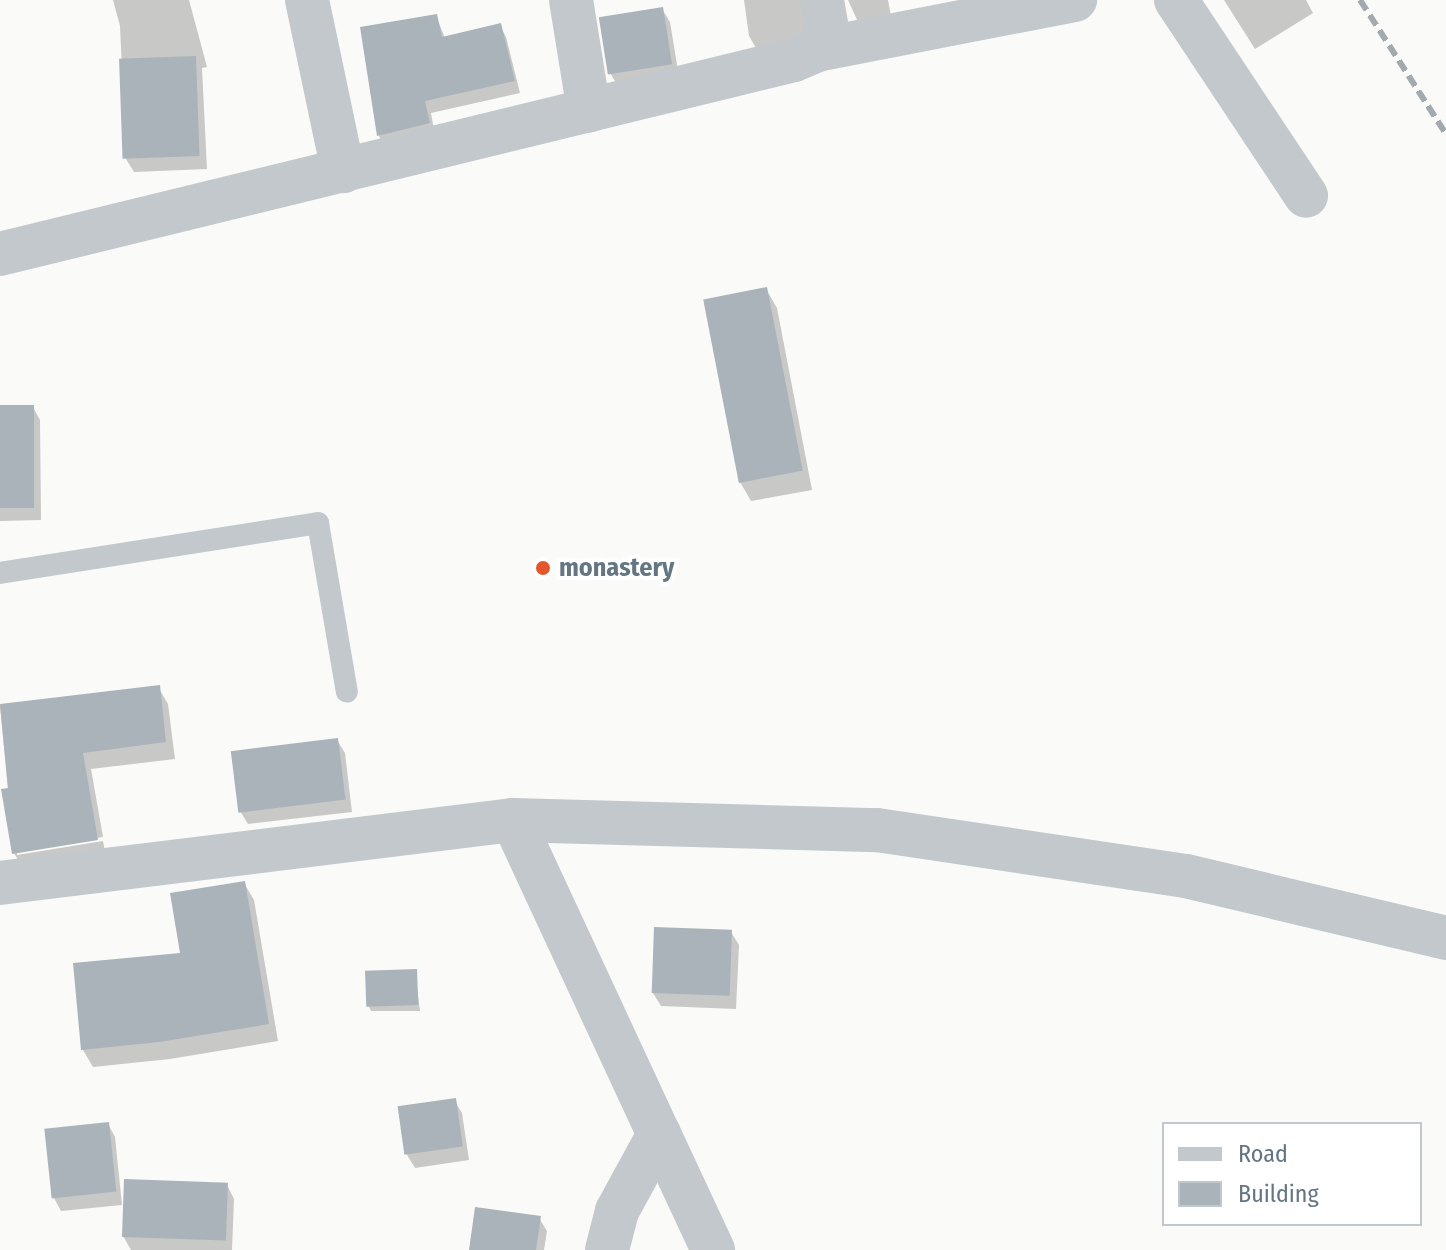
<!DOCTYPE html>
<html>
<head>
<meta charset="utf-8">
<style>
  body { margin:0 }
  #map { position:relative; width:1446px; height:1250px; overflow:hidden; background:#fafaf8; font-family:"Fira Sans Condensed",sans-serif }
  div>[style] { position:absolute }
  .shadow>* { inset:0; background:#0003 }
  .building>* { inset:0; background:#aab3b9; transform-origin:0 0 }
  .service>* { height:22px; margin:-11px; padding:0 11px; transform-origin:11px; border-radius:11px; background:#c3c8cc }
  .minor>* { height:44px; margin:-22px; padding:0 22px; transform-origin:22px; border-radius:22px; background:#c3c8cc }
  .rail>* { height:6px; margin-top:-3px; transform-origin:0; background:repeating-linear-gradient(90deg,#a2aab0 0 12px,transparent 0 18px) }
  .dots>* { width:22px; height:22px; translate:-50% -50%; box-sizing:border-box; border:4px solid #fff; border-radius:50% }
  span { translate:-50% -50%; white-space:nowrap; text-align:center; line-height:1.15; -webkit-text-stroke:8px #fff; paint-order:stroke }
  .poi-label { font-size:26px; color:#657683; font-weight:700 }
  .left { translate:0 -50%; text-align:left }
  .legend { position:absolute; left:1162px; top:1122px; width:260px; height:104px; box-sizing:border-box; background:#fff; border:2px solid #c1c8cd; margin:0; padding:10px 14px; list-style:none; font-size:24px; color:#657683 }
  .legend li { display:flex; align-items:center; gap:16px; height:40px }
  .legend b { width:40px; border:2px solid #c1c8cd }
</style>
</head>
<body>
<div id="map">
  <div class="shadow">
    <div style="clip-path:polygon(113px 0,189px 0,207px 67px,202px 68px,207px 169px,134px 172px,126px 159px,120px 26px)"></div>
    <div style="clip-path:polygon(744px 0,808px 0,803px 41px,756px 48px,749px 36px)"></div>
    <div style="clip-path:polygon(848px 0,888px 0,891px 16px,858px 22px)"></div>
    <div style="clip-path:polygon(1224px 0,1306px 0,1313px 13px,1255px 49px)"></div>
    <div style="clip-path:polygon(662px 9px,670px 22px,679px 77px,618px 86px,610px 73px)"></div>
    <div style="clip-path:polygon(436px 16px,445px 38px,500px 26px,506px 37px,520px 93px,431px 113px,435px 135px,385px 147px,379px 136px)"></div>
    <div style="clip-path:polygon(766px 289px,777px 308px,812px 490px,751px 501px,740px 482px)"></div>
    <div style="clip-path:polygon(0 407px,33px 407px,40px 420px,41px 520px,0 521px)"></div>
    <div style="clip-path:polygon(158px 687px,168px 704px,175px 759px,91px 769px,103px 837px,17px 851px,17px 855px,103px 841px,106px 857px,24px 870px,14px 853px,0 706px)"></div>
    <div style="clip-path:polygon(337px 740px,345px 753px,352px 812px,248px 824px,240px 811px)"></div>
    <div style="clip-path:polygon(244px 883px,254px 900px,278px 1041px,170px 1059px,93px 1067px,83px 1050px,75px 965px,182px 955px)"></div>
    <div style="clip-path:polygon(731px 932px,739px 945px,736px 1009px,661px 1006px,653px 993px)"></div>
    <div style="clip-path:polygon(415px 971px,420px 1011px,371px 1011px,368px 1005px)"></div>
    <div style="clip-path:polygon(454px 1100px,462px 1113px,469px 1160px,415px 1168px,407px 1155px)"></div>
    <div style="clip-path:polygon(108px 1124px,115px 1137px,122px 1205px,61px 1211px,54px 1198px)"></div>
    <div style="clip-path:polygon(227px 1185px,234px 1199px,232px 1250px,131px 1250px,123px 1236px)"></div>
    <div style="clip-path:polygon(539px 1218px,547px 1231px,544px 1250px,471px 1250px)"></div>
  </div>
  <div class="building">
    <div style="left:663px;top:7px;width:58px;height:65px;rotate:81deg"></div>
    <div style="clip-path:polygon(437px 14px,442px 37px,501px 23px,515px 81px,425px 101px,430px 123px,377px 136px,360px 27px)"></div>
    <div style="left:196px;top:56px;width:100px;height:77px;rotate:88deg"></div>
    <div style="left:767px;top:287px;width:187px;height:65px;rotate:79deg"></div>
    <div style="left:0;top:405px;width:34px;height:103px"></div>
    <div style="clip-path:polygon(160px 685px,166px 742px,83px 753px,98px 840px,12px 854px,1px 789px,8px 788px,0 704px)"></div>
    <div style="left:338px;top:738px;width:62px;height:108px;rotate:83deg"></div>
    <div style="clip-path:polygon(245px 881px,269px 1024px,159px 1042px,81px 1050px,73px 963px,180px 953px,170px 893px)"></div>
    <div style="left:654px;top:927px;width:78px;height:66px;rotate:2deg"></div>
    <div style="left:417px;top:969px;width:36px;height:52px;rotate:88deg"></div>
    <div style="left:456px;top:1098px;width:49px;height:59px;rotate:82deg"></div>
    <div style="left:109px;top:1122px;width:70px;height:65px;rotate:84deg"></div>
    <div style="left:124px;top:1179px;width:104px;height:58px;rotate:2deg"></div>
    <div style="clip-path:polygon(475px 1207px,541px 1216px,536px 1250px,469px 1250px)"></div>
  </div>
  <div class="service">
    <div style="left:0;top:573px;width:322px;rotate:-8.9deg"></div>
    <div style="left:318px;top:523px;width:171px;rotate:80.3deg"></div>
  </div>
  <div class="minor">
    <div style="left:307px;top:0;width:175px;rotate:78.1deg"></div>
    <div style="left:571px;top:0;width:112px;rotate:80.8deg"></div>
    <div style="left:1176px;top:0;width:235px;rotate:56.4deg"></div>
    <div style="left:817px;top:50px;width:263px;rotate:-11deg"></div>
    <div style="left:0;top:254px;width:817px;rotate:-13.73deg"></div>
    <div style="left:794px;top:60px;width:25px;rotate:-23deg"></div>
    <div style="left:817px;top:50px;width:23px;rotate:-65deg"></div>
    <div style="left:827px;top:29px;width:29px;rotate:-100deg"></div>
    <div style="left:513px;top:820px;width:346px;rotate:65.1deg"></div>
    <div style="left:659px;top:1134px;width:88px;rotate:118.6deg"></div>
    <div style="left:617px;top:1211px;width:40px;rotate:104.4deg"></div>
    <div style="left:0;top:883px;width:517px;rotate:-7deg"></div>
    <div style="left:513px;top:820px;width:364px;rotate:1.6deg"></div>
    <div style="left:877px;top:830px;width:312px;rotate:8.5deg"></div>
    <div style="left:1186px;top:876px;width:267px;rotate:13.4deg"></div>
    <div style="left:659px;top:1134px;width:128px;rotate:65deg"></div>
  </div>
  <div class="rail">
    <div style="left:1360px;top:0;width:159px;rotate:57.3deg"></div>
  </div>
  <div class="dots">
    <div style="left:543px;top:568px;background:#e4572e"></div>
  </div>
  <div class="poi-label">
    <span class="left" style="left:559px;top:568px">monastery</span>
  </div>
  <ul class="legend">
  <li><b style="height:10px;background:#c3c8cc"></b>Road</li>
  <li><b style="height:22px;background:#aab3b9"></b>Building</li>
  </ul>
</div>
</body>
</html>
